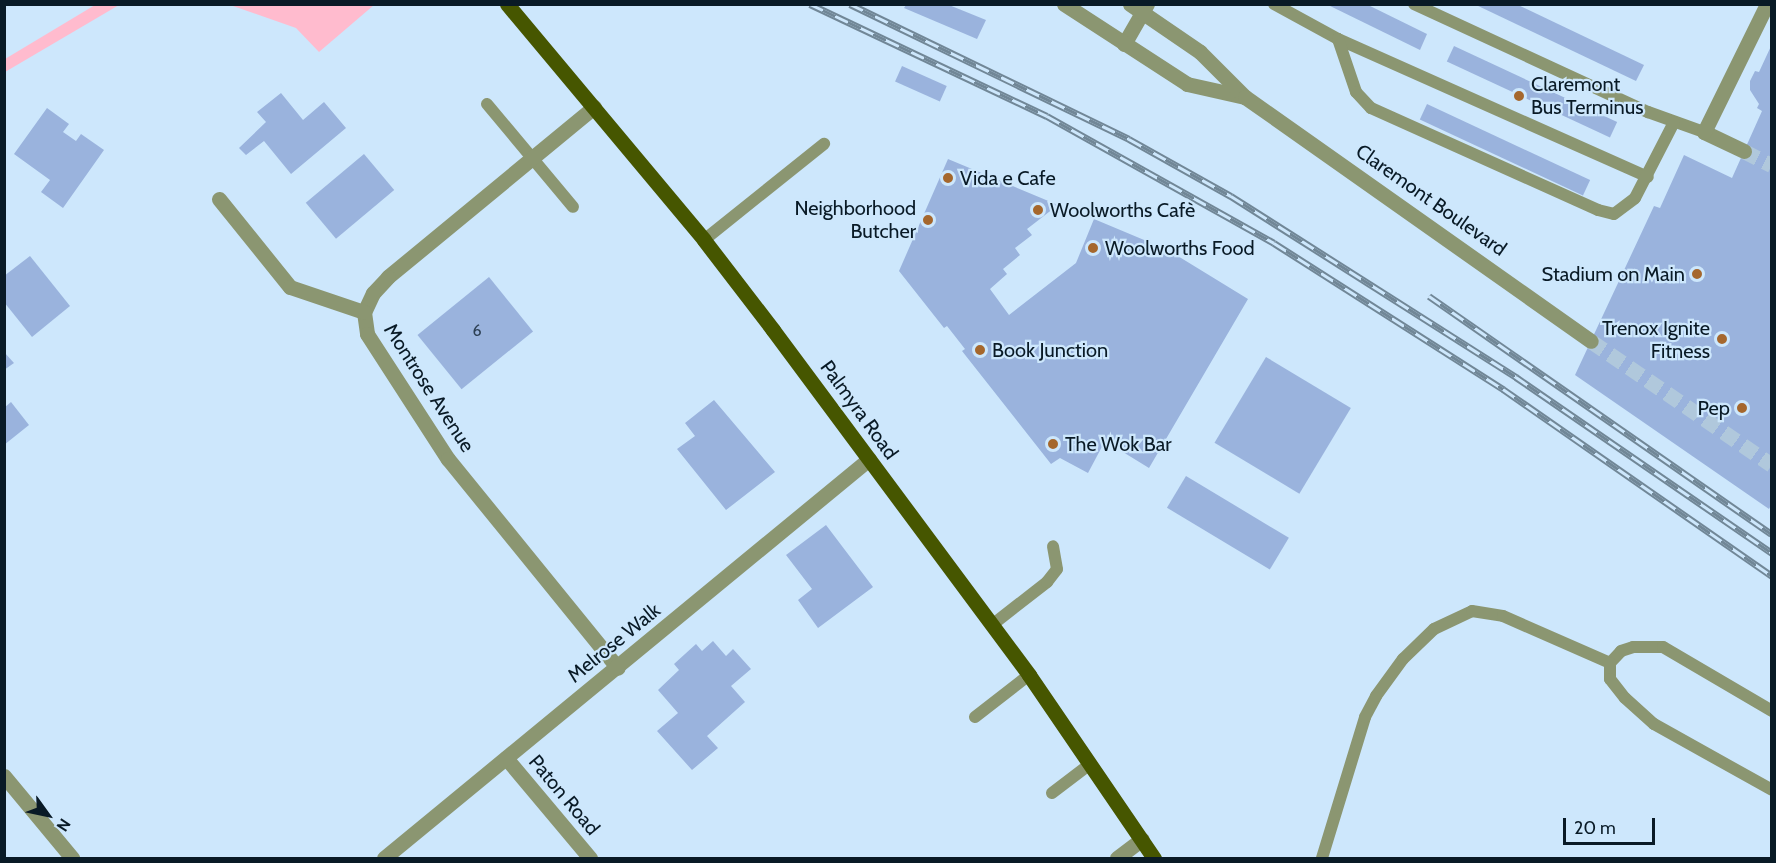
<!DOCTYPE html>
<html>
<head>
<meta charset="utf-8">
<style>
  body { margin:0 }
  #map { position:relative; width:1776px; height:863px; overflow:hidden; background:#cde7fc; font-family:Cabin,sans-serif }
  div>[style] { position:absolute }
  .green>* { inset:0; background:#ffbbce }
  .building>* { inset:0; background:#9ab3dd; transform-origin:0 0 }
  .minor-tunnel>* { height:15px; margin-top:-7.5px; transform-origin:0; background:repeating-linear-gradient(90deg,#b0c8dc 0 15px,transparent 0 23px) }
  .tertiary-tunnel>* { height:15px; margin-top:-7.5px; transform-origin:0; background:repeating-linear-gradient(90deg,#b0c8dc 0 15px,transparent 0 23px) }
  .service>* { height:12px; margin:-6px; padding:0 6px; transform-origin:6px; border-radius:6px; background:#8b9671 }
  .minor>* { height:15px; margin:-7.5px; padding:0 7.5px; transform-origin:7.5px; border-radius:7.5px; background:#8b9671 }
  .tertiary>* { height:15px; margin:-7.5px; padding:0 7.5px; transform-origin:7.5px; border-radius:7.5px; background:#8b9671 }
  .primary>* { height:15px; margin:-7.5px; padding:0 7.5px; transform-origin:7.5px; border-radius:7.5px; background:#465600 }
  .rail>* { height:7px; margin-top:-3.5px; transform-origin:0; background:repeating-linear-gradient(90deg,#cde7fc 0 14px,#718797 0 28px); box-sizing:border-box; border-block:2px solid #718797 }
  .dots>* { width:16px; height:16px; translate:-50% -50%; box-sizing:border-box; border:3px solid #cde7fc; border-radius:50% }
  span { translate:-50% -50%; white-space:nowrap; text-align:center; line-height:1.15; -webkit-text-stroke:4.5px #cde7fc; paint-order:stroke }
  .number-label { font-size:16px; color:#2d4054 }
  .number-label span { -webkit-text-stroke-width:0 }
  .poi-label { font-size:20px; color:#091a26 }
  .left { translate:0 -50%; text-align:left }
  .right { translate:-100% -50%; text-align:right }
  .street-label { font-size:20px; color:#091a26 }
  .frame { position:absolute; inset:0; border:6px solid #091a26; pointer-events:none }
  .north { position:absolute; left:18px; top:785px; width:60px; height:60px; -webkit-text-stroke:4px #cde7fc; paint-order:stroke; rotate:123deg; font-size:16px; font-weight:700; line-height:24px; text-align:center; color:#091a26 }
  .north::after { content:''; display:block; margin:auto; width:21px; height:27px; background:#091a26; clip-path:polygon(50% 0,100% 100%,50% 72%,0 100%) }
  .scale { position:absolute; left:1563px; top:818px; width:92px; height:27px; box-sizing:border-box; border:3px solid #091a26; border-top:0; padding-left:8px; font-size:18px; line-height:21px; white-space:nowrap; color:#091a26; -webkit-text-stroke:4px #cde7fc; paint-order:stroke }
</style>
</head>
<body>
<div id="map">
  <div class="green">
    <div style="clip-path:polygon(95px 5px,119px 5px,5px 72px,5px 59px)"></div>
    <div style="clip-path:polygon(230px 5px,374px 5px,319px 52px,296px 28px)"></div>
  </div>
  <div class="building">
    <div style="clip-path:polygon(1326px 4px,1366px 4px,1427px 34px,1420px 50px)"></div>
    <div style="clip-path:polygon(1474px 4px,1516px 4px,1644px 65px,1636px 81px)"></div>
    <div style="clip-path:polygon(906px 5px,949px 5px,986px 20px,977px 39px,904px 8px)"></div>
    <div style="clip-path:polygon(1772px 44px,1772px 503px,1769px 509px,1575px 375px,1654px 206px,1660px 208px,1684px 155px,1732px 178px,1762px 111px,1757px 108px,1759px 104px,1750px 90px,1750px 81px,1755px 71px,1759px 72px)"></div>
    <div style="left:1454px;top:46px;width:180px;height:17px;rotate:25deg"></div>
    <div style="left:902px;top:66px;width:49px;height:17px;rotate:24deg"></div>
    <div style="clip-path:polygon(281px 93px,303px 120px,324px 102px,346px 128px,291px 174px,264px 141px,246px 155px,239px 148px,266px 122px,257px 112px)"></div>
    <div style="left:1427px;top:104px;width:180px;height:17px;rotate:25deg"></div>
    <div style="clip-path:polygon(47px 108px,69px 124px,63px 132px,76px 141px,81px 134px,104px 150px,63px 208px,41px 192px,50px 180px,14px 154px)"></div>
    <div style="left:364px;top:154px;width:47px;height:76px;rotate:50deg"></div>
    <div style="clip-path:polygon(948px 159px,1058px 205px,1027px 229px,1032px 235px,1015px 248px,1020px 255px,1003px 269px,1007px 274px,990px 289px,1009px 315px,1076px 263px,1094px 219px,1168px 250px,1248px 299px,1149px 468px,1105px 441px,1088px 473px,1060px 458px,1051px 464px,962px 351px,965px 349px,947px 326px,944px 328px,899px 271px)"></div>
    <div style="clip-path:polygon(30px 256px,70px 306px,32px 337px,4px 302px,4px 276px)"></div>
    <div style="left:489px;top:277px;width:70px;height:92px;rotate:51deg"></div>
    <div style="clip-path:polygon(4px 352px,14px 363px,4px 370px)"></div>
    <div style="left:1266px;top:357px;width:99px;height:100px;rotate:31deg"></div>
    <div style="clip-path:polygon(714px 400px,775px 472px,726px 510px,677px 449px,695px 436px,685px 423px)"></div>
    <div style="clip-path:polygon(11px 402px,29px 425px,4px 445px,4px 408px)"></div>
    <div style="left:1186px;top:476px;width:120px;height:37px;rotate:31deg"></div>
    <div style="clip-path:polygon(826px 525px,873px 587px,818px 628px,798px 600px,812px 589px,786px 555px)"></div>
    <div style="clip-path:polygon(713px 641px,726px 656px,733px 649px,751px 669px,731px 686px,745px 702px,707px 736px,718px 748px,692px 770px,657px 731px,678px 713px,658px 690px,679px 670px,674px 664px,696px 644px,702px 651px)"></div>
  </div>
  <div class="minor-tunnel">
    <div style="left:1744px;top:151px;width:31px;rotate:27deg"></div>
  </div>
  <div class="tertiary-tunnel">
    <div style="left:1591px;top:341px;width:219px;rotate:34.4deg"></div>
  </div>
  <div class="service">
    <div style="left:1274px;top:4px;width:73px;rotate:28.7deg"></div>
    <div style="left:1338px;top:39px;width:339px;rotate:24deg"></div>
    <div style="left:1414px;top:4px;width:258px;rotate:24.8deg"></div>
    <div style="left:1648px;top:112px;width:59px;rotate:19.7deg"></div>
    <div style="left:1338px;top:39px;width:56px;rotate:71.2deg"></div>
    <div style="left:1356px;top:92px;width:22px;rotate:47deg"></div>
    <div style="left:1371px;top:108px;width:249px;rotate:24.2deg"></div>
    <div style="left:1598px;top:210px;width:16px;rotate:14deg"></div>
    <div style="left:1614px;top:214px;width:26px;rotate:-37deg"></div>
    <div style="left:1635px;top:198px;width:85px;rotate:-62.8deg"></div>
    <div style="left:487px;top:104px;width:134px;rotate:50.1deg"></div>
    <div style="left:704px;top:240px;width:154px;rotate:-38.7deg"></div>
    <div style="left:992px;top:625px;width:70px;rotate:-38deg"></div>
    <div style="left:1047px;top:582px;width:16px;rotate:-52deg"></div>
    <div style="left:1057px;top:569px;width:23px;rotate:-100deg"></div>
    <div style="left:1610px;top:663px;width:16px;rotate:-47deg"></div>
    <div style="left:1621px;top:651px;width:13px;rotate:-18deg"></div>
    <div style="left:1633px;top:647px;width:30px"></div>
    <div style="left:1663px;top:647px;width:126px;rotate:30.4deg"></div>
    <div style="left:975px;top:717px;width:68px;rotate:-37.9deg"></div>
    <div style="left:1052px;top:793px;width:48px;rotate:-37.3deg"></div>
    <div style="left:1322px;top:858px;width:147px;rotate:-73deg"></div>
    <div style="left:1365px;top:717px;width:24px;rotate:-62deg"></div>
    <div style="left:1376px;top:696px;width:46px;rotate:-53.9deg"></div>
    <div style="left:1403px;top:659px;width:43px;rotate:-44.1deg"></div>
    <div style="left:1434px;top:629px;width:42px;rotate:-25.3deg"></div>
    <div style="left:1472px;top:611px;width:31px;rotate:9deg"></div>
    <div style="left:1503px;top:616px;width:117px;rotate:23.7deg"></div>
    <div style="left:1610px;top:663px;width:16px;rotate:90deg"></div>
    <div style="left:1610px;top:679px;width:24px;rotate:52deg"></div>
    <div style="left:1625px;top:698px;width:39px;rotate:42deg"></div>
    <div style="left:1654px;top:724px;width:135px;rotate:29.2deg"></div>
  </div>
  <div class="minor">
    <div style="left:1124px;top:44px;width:46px;rotate:-60.1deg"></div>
    <div style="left:594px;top:107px;width:267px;rotate:140.5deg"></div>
    <div style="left:388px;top:277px;width:22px;rotate:133deg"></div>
    <div style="left:373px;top:293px;width:21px;rotate:115deg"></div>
    <div style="left:364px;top:312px;width:22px;rotate:82deg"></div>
    <div style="left:367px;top:334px;width:149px;rotate:57.1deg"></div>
    <div style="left:448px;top:459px;width:269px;rotate:50.9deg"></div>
    <div style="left:1744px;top:151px;width:44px;rotate:-154.6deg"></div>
    <div style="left:1704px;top:132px;width:143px;rotate:-63.8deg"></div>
    <div style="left:219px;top:199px;width:113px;rotate:51.1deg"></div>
    <div style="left:290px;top:287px;width:78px;rotate:18.7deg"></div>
    <div style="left:506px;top:758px;width:131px;rotate:50deg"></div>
    <div style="left:4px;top:776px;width:107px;rotate:50.3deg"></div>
    <div style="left:384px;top:858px;width:628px;rotate:-39.44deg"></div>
    <div style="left:1117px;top:858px;width:31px;rotate:-37deg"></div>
  </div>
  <div class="tertiary">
    <div style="left:1064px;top:4px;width:147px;rotate:33deg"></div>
    <div style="left:1187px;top:84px;width:59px;rotate:12.6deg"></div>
    <div style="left:1130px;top:4px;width:85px;rotate:34.4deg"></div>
    <div style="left:1200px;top:52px;width:64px;rotate:45deg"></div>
    <div style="left:1245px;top:97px;width:423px;rotate:35.2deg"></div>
  </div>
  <div class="primary">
    <div style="left:507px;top:4px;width:307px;rotate:50.1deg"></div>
    <div style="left:704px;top:240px;width:113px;rotate:52.5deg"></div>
    <div style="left:773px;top:330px;width:430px;rotate:53.4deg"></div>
    <div style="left:1029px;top:675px;width:222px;rotate:55.7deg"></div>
  </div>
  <div class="rail">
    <div style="left:810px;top:4px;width:262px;rotate:25.3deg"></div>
    <div style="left:1047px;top:116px;width:260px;rotate:29.2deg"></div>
    <div style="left:1274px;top:243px;width:272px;rotate:32.5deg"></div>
    <div style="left:1503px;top:389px;width:328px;rotate:34.8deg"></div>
    <div style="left:850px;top:4px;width:310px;rotate:25.8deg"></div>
    <div style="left:1129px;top:139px;width:117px;rotate:29.2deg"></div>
    <div style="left:1231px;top:196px;width:338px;rotate:32.4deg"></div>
    <div style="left:1516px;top:377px;width:311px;rotate:34.5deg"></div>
    <div style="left:1429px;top:296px;width:417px;rotate:34.8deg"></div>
  </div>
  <div class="dots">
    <div style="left:1519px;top:96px;background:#a5672d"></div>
    <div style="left:948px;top:178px;background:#a5672d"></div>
    <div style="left:1038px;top:210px;background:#a5672d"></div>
    <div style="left:928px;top:220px;background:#a5672d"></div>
    <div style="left:1093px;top:248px;background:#a5672d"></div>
    <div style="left:1697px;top:274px;background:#a5672d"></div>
    <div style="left:1722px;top:339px;background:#a5672d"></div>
    <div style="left:980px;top:350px;background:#a5672d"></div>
    <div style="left:1742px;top:408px;background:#a5672d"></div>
    <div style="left:1053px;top:444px;background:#a5672d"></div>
  </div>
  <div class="number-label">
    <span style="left:477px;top:331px">6</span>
  </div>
  <div class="poi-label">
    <span class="left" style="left:1531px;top:96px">Claremont<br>Bus Terminus</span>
    <span class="left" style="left:960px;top:178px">Vida e Cafe</span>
    <span class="right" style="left:916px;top:220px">Neighborhood<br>Butcher</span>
    <span class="left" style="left:1050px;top:210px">Woolworths Cafè</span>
    <span class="left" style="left:1105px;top:248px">Woolworths Food</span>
    <span class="right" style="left:1685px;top:274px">Stadium on Main</span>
    <span class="right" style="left:1710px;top:340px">Trenox Ignite<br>Fitness</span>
    <span class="left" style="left:992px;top:350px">Book Junction</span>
    <span class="right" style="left:1730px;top:408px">Pep</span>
    <span class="left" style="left:1065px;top:444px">The Wok Bar</span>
  </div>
  <div class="street-label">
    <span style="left:1431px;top:200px;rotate:35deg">Claremont Boulevard</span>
    <span style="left:429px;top:388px;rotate:57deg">Montrose Avenue</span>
    <span style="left:859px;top:410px;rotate:54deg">Palmyra Road</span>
    <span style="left:614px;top:643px;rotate:-39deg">Melrose Walk</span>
    <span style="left:564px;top:795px;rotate:50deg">Paton Road</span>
  </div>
  <div class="frame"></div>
  <div class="north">N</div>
  <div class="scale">20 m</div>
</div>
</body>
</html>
